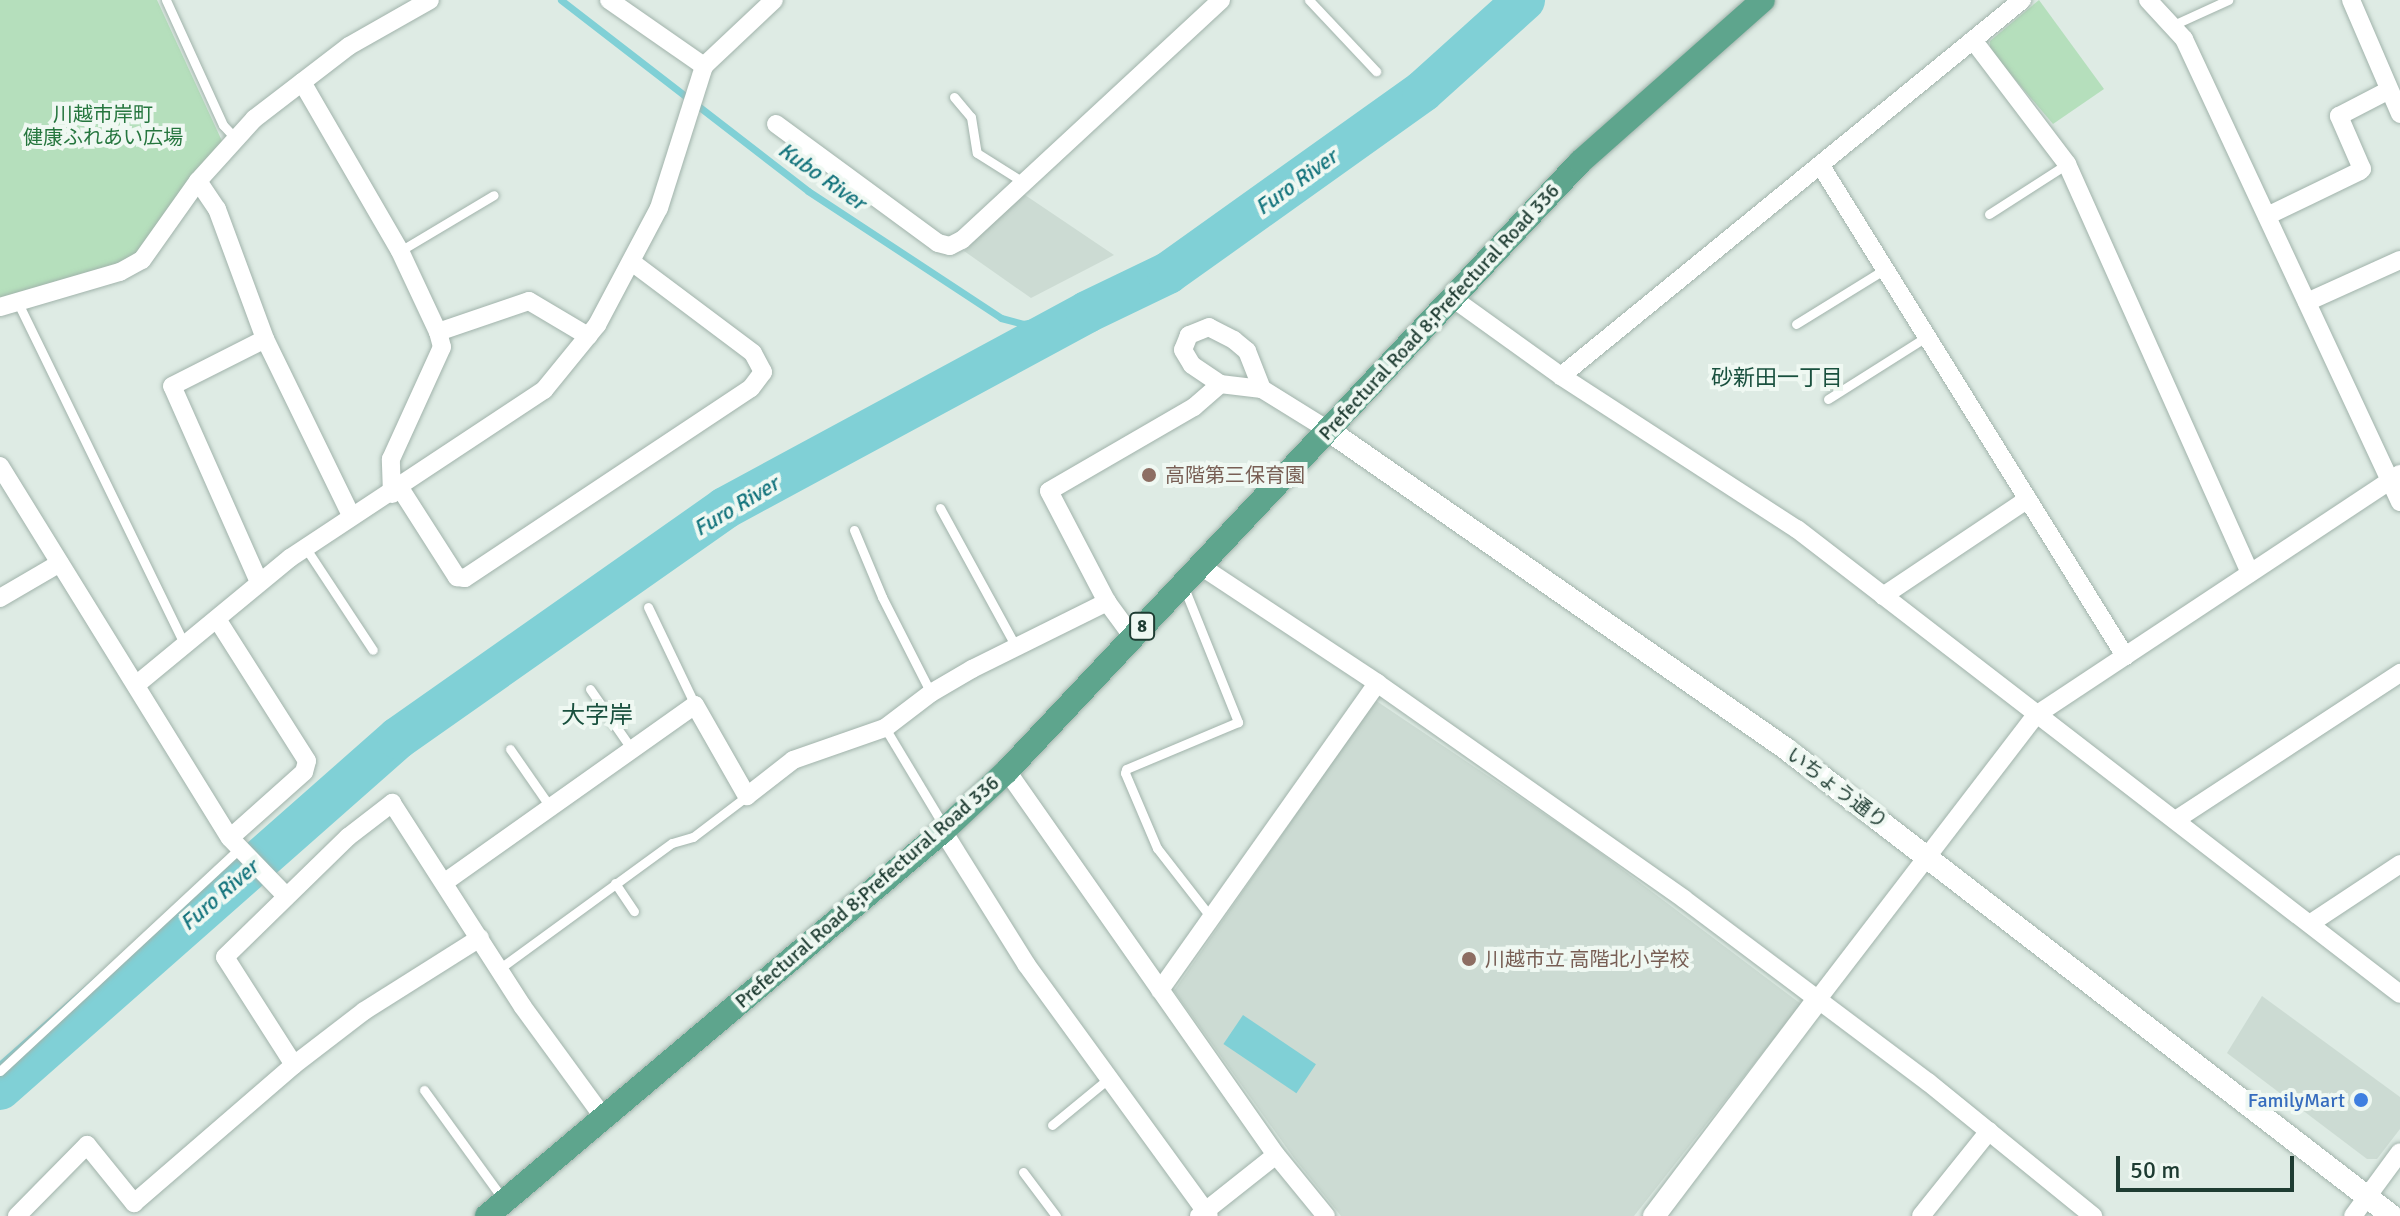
<!DOCTYPE html>
<html>
<head>
<meta charset="utf-8">
<style>
  body { margin:0 }
  #map { position:relative; width:2400px; height:1216px; overflow:hidden; background:#deebe4; font-family:Signika,"Noto Sans JP",sans-serif }
  div>[style] { position:absolute }
  .built>* { inset:0; background:#ccdbd3 }
  .green>* { inset:0; background:#b5dfbc }
  .water>* { inset:0; background:#80d0d6; transform-origin:0 0 }
  .stream>* { height:7px; margin:-3.5px; padding:0 3.5px; transform-origin:3.5px; border-radius:3.5px; background:#80d0d6 }
  .river>* { height:42px; margin:-21px; padding:0 21px; transform-origin:21px; border-radius:21px; background:#80d0d6 }
  .roads { filter:drop-shadow(0 0 2px #a1b3ab) drop-shadow(0 0 2px #a1b3ab) }
  .service>* { height:9px; margin:-4.5px; padding:0 4.5px; transform-origin:4.5px; border-radius:4.5px; background:#fff }
  .minor>* { height:18px; margin:-9px; padding:0 9px; transform-origin:9px; border-radius:9px; background:#fff }
  .tertiary>* { height:22px; margin:-11px; padding:0 11px; transform-origin:11px; border-radius:11px; background:#fff }
  .primary>* { height:24px; margin:-12px; padding:0 12px; transform-origin:12px; border-radius:12px; background:#5ea58d }
  .dots>* { width:22px; height:22px; translate:-50% -50%; box-sizing:border-box; border:4px solid #eff8f2; border-radius:50% }
  span { translate:-50% -50%; white-space:nowrap; text-align:center; line-height:1.15; -webkit-text-stroke:8px #eff8f2; paint-order:stroke }
  .shield-label span { padding:2px 6px; background:#eff8f2; border:2px solid; border-radius:6px; -webkit-text-stroke-width:0 }
  .shield-label { font-size:18px; color:#1e3c32; font-weight:700 }
  .park-label { font-size:20px; color:#25763e }
  .street-label { font-size:20px; color:#1e3c32 }
  .education-label { font-size:20px; color:#785e54 }
  .left { translate:0 -50%; text-align:left }
  .shop-label { font-size:20px; color:#366cbe }
  .right { translate:-100% -50%; text-align:right }
  .water-label { font-size:22px; color:#14747d; font-style:italic }
  .neighbourhood-label { font-size:22px; color:#19503e }
  .quarter-label { font-size:24px; color:#19503e }
  .scale { position:absolute; left:2116px; top:1156px; width:178px; height:36px; box-sizing:border-box; border:4px solid #1e3c32; border-top:0; padding-left:10px; font-size:24px; line-height:28px; white-space:nowrap; color:#1e3c32; -webkit-text-stroke:6px #eff8f2; paint-order:stroke }
</style>
</head>
<body>
<div id="map">
  <div class="built">
    <div style="clip-path:polygon(1022px 193px,1114px 255px,1031px 298px,964px 251px)"></div>
    <div style="clip-path:polygon(1375px 700px,1586px 842px,1801px 1004px,1634px 1216px,1341px 1216px,1294px 1158px,1174px 991px)"></div>
    <div style="clip-path:polygon(2262px 996px,2400px 1097px,2400px 1129px,2377px 1159px,2367px 1159px,2227px 1053px)"></div>
  </div>
  <div class="green">
    <div style="clip-path:polygon(0 0,157px 0,222px 141px,167px 209px,137px 254px,124px 263px,0 300px)"></div>
    <div style="clip-path:polygon(2039px 0,2104px 89px,2053px 124px,1990px 50px,1990px 41px)"></div>
  </div>
  <div class="water">
    <div style="left:1243px;top:1015px;width:88px;height:35px;rotate:34deg"></div>
  </div>
  <div class="stream">
    <div style="left:561px;top:0;width:312px;rotate:37.7deg"></div>
    <div style="left:808px;top:191px;width:231px;rotate:33.3deg"></div>
    <div style="left:1001px;top:318px;width:23px;rotate:15deg"></div>
    <div style="left:1023px;top:324px;width:65px;rotate:-10.6deg"></div>
  </div>
  <div class="river">
    <div style="left:0;top:1089px;width:531px;rotate:-41.41deg"></div>
    <div style="left:398px;top:738px;width:400px;rotate:-35.1deg"></div>
    <div style="left:725px;top:508px;width:412px;rotate:-28.4deg"></div>
    <div style="left:1087px;top:312px;width:90px;rotate:-25.7deg"></div>
    <div style="left:1168px;top:273px;width:313px;rotate:-35.5deg"></div>
    <div style="left:1423px;top:91px;width:136px;rotate:-42deg"></div>
  </div>
  <div class="roads">
    <div class="service">
      <div style="left:166px;top:0;width:137px;rotate:65.5deg"></div>
      <div style="left:223px;top:125px;width:18px;rotate:47deg"></div>
      <div style="left:1309px;top:0;width:98px;rotate:46.7deg"></div>
      <div style="left:2171px;top:26px;width:63px;rotate:-24.5deg"></div>
      <div style="left:954px;top:97px;width:26px;rotate:50deg"></div>
      <div style="left:971px;top:117px;width:36px;rotate:81deg"></div>
      <div style="left:977px;top:153px;width:54px;rotate:32.2deg"></div>
      <div style="left:1989px;top:214px;width:93px;rotate:-32.7deg"></div>
      <div style="left:400px;top:251px;width:109px;rotate:-30.8deg"></div>
      <div style="left:18px;top:303px;width:381px;rotate:64deg"></div>
      <div style="left:1796px;top:324px;width:105px;rotate:-31.7deg"></div>
      <div style="left:1828px;top:399px;width:116px;rotate:-32.3deg"></div>
      <div style="left:940px;top:508px;width:158px;rotate:61.3deg"></div>
      <div style="left:854px;top:530px;width:73px;rotate:67.3deg"></div>
      <div style="left:882px;top:597px;width:108px;rotate:63deg"></div>
      <div style="left:305px;top:547px;width:123px;rotate:56.6deg"></div>
      <div style="left:1183px;top:585px;width:148px;rotate:68.1deg"></div>
      <div style="left:1238px;top:722px;width:121px;rotate:157.2deg"></div>
      <div style="left:1126px;top:769px;width:4px;rotate:104deg"></div>
      <div style="left:1125px;top:773px;width:82px;rotate:66.9deg"></div>
      <div style="left:1157px;top:848px;width:90px;rotate:52.2deg"></div>
      <div style="left:648px;top:607px;width:109px;rotate:64.4deg"></div>
      <div style="left:590px;top:689px;width:75px;rotate:55.3deg"></div>
      <div style="left:885px;top:728px;width:117px;rotate:59deg"></div>
      <div style="left:510px;top:749px;width:72px;rotate:55.2deg"></div>
      <div style="left:615px;top:883px;width:34px;rotate:56deg"></div>
      <div style="left:499px;top:969px;width:214px;rotate:-36.1deg"></div>
      <div style="left:672px;top:843px;width:22px;rotate:-16deg"></div>
      <div style="left:693px;top:837px;width:68px;rotate:-37.2deg"></div>
      <div style="left:0;top:1071px;width:326px;rotate:-42.9deg"></div>
      <div style="left:424px;top:1090px;width:135px;rotate:54.1deg"></div>
      <div style="left:1052px;top:1125px;width:72px;rotate:-39.4deg"></div>
      <div style="left:1023px;top:1172px;width:55px;rotate:53.1deg"></div>
    </div>
    <div class="minor">
      <div style="left:609px;top:0;width:116px;rotate:34.8deg"></div>
      <div style="left:2148px;top:0;width:53px;rotate:47.3deg"></div>
      <div style="left:2184px;top:39px;width:511px;rotate:64.99deg"></div>
      <div style="left:2351px;top:0;width:124px;rotate:66.7deg"></div>
      <div style="left:1973px;top:40px;width:156px;rotate:52.8deg"></div>
      <div style="left:2067px;top:164px;width:448px;rotate:65.9deg"></div>
      <div style="left:302px;top:82px;width:195px;rotate:59.9deg"></div>
      <div style="left:400px;top:251px;width:89px;rotate:64.9deg"></div>
      <div style="left:776px;top:124px;width:201px;rotate:36.3deg"></div>
      <div style="left:938px;top:243px;width:12px;rotate:14deg"></div>
      <div style="left:950px;top:246px;width:13px;rotate:-27deg"></div>
      <div style="left:962px;top:240px;width:353px;rotate:-42.8deg"></div>
      <div style="left:1821px;top:166px;width:577px;rotate:58.18deg"></div>
      <div style="left:198px;top:181px;width:34px;rotate:56deg"></div>
      <div style="left:217px;top:209px;width:139px;rotate:69.7deg"></div>
      <div style="left:265px;top:339px;width:196px;rotate:64deg"></div>
      <div style="left:2267px;top:216px;width:103px;rotate:-25.8deg"></div>
      <div style="left:2360px;top:171px;width:3px;rotate:-45deg"></div>
      <div style="left:2362px;top:169px;width:58px;rotate:-113.5deg"></div>
      <div style="left:2339px;top:116px;width:56px;rotate:-27.5deg"></div>
      <div style="left:1451px;top:297px;width:135px;rotate:35.7deg"></div>
      <div style="left:1561px;top:376px;width:281px;rotate:33deg"></div>
      <div style="left:1797px;top:529px;width:761px;rotate:37.64deg"></div>
      <div style="left:2307px;top:302px;width:102px;rotate:-24.3deg"></div>
      <div style="left:0;top:307px;width:125px;rotate:-16.3deg"></div>
      <div style="left:120px;top:272px;width:25px;rotate:-29deg"></div>
      <div style="left:142px;top:260px;width:97px;rotate:-54.7deg"></div>
      <div style="left:198px;top:181px;width:84px;rotate:-47.9deg"></div>
      <div style="left:254px;top:119px;width:120px;rotate:-37.5deg"></div>
      <div style="left:349px;top:46px;width:93px;rotate:-29.6deg"></div>
      <div style="left:1561px;top:376px;width:595px;rotate:-39.2deg"></div>
      <div style="left:1262px;top:389px;width:41px;rotate:-111.5deg"></div>
      <div style="left:1247px;top:351px;width:17px;rotate:-140deg"></div>
      <div style="left:1234px;top:340px;width:28px;rotate:-153deg"></div>
      <div style="left:1209px;top:327px;width:22px;rotate:158deg"></div>
      <div style="left:1189px;top:335px;width:16px;rotate:112deg"></div>
      <div style="left:1183px;top:350px;width:17px;rotate:59deg"></div>
      <div style="left:1192px;top:365px;width:34px;rotate:34deg"></div>
      <div style="left:1220px;top:384px;width:42px;rotate:6.8deg"></div>
      <div style="left:1262px;top:389px;width:78px;rotate:31.8deg"></div>
      <div style="left:0;top:466px;width:437px;rotate:58.3deg"></div>
      <div style="left:230px;top:838px;width:79px;rotate:46deg"></div>
      <div style="left:400px;top:488px;width:106px;rotate:57.4deg"></div>
      <div style="left:457px;top:577px;width:8px;rotate:7deg"></div>
      <div style="left:465px;top:578px;width:343px;rotate:-33.6deg"></div>
      <div style="left:751px;top:388px;width:20px;rotate:-53deg"></div>
      <div style="left:763px;top:372px;width:21px;rotate:-118deg"></div>
      <div style="left:753px;top:353px;width:151px;rotate:-143.1deg"></div>
      <div style="left:392px;top:494px;width:35px;rotate:-92deg"></div>
      <div style="left:391px;top:459px;width:123px;rotate:-65.5deg"></div>
      <div style="left:442px;top:347px;width:16px;rotate:-105deg"></div>
      <div style="left:438px;top:332px;width:96px;rotate:-18.8deg"></div>
      <div style="left:529px;top:301px;width:69px;rotate:30.7deg"></div>
      <div style="left:1199px;top:565px;width:214px;rotate:33.5deg"></div>
      <div style="left:1377px;top:683px;width:375px;rotate:35.1deg"></div>
      <div style="left:1684px;top:899px;width:305px;rotate:36.9deg"></div>
      <div style="left:1928px;top:1082px;width:213px;rotate:39.1deg"></div>
      <div style="left:259px;top:582px;width:214px;rotate:-113.9deg"></div>
      <div style="left:172px;top:386px;width:104px;rotate:-26.8deg"></div>
      <div style="left:1883px;top:596px;width:174px;rotate:-33.8deg"></div>
      <div style="left:0;top:598px;width:69px;rotate:-30.3deg"></div>
      <div style="left:217px;top:619px;width:168px;rotate:57.6deg"></div>
      <div style="left:307px;top:761px;width:11px;rotate:105deg"></div>
      <div style="left:304px;top:772px;width:99px;rotate:138.3deg"></div>
      <div style="left:1132px;top:636px;width:42px;rotate:-126.3deg"></div>
      <div style="left:1107px;top:602px;width:125px;rotate:-117.6deg"></div>
      <div style="left:1049px;top:491px;width:168px;rotate:-30.1deg"></div>
      <div style="left:1194px;top:407px;width:35px;rotate:-41deg"></div>
      <div style="left:136px;top:685px;width:200px;rotate:-39.5deg"></div>
      <div style="left:290px;top:558px;width:305px;rotate:-33.5deg"></div>
      <div style="left:544px;top:390px;width:84px;rotate:-50.8deg"></div>
      <div style="left:597px;top:325px;width:132px;rotate:-62.1deg"></div>
      <div style="left:659px;top:208px;width:149px;rotate:-72.4deg"></div>
      <div style="left:704px;top:66px;width:96px;rotate:-43.3deg"></div>
      <div style="left:1007px;top:771px;width:469px;rotate:55deg"></div>
      <div style="left:1276px;top:1155px;width:79px;rotate:50.7deg"></div>
      <div style="left:2177px;top:819px;width:267px;rotate:-33.2deg"></div>
      <div style="left:943px;top:831px;width:157px;rotate:58deg"></div>
      <div style="left:1026px;top:964px;width:311px;rotate:54deg"></div>
      <div style="left:445px;top:882px;width:306px;rotate:-35.3deg"></div>
      <div style="left:695px;top:705px;width:105px;rotate:60.3deg"></div>
      <div style="left:747px;top:796px;width:58px;rotate:-38deg"></div>
      <div style="left:793px;top:760px;width:97px;rotate:-19.2deg"></div>
      <div style="left:885px;top:728px;width:58px;rotate:-37.3deg"></div>
      <div style="left:931px;top:693px;width:48px;rotate:-30.3deg"></div>
      <div style="left:972px;top:669px;width:151px;rotate:-26.4deg"></div>
      <div style="left:2311px;top:923px;width:107px;rotate:-33.5deg"></div>
      <div style="left:1160px;top:990px;width:376px;rotate:-54.7deg"></div>
      <div style="left:1818px;top:999px;width:358px;rotate:-52.5deg"></div>
      <div style="left:2036px;top:715px;width:437px;rotate:-33.5deg"></div>
      <div style="left:294px;top:1065px;width:128px;rotate:-122.6deg"></div>
      <div style="left:225px;top:957px;width:172px;rotate:-44.3deg"></div>
      <div style="left:348px;top:837px;width:56px;rotate:-37.7deg"></div>
      <div style="left:392px;top:803px;width:242px;rotate:57.3deg"></div>
      <div style="left:523px;top:1007px;width:137px;rotate:53.9deg"></div>
      <div style="left:17px;top:1216px;width:100px;rotate:-45.4deg"></div>
      <div style="left:87px;top:1145px;width:75px;rotate:51deg"></div>
      <div style="left:134px;top:1203px;width:211px;rotate:-40.8deg"></div>
      <div style="left:294px;top:1065px;width:88px;rotate:-37.6deg"></div>
      <div style="left:364px;top:1011px;width:137px;rotate:-32.2deg"></div>
      <div style="left:1199px;top:1216px;width:98px;rotate:-38.4deg"></div>
      <div style="left:1921px;top:1216px;width:109px;rotate:-51.3deg"></div>
      <div style="left:2353px;top:1216px;width:79px;rotate:-53.7deg"></div>
    </div>
    <div class="tertiary">
      <div style="left:1328px;top:430px;width:557px;rotate:34.83deg"></div>
      <div style="left:1785px;top:748px;width:766px;rotate:37.63deg"></div>
      <div style="left:1654px;top:1216px;width:272px;rotate:-52.9deg"></div>
    </div>
    <div class="primary">
      <div style="left:487px;top:1216px;width:597px;rotate:-40.17deg"></div>
      <div style="left:943px;top:831px;width:88px;rotate:-43.2deg"></div>
      <div style="left:1007px;top:771px;width:836px;rotate:-46.74deg"></div>
      <div style="left:1580px;top:162px;width:244px;rotate:-41.5deg"></div>
    </div>
  </div>
  <div class="dots">
    <div style="left:1149px;top:475px;background:#8d6e63"></div>
    <div style="left:1469px;top:959px;background:#8d6e63"></div>
    <div style="left:2361px;top:1100px;background:#3f7fe0"></div>
  </div>
  <div class="shield-label">
    <span style="left:1142px;top:626px">8</span>
  </div>
  <div class="park-label">
    <span style="left:103px;top:126px">川越市岸町<br>健康ふれあい広場</span>
  </div>
  <div class="street-label">
    <span style="left:1439px;top:312px;rotate:-47deg">Prefectural Road 8;Prefectural Road 336</span>
    <span style="left:1837px;top:788px;rotate:37deg">いちょう通り</span>
    <span style="left:867px;top:892px;rotate:-41deg">Prefectural Road 8;Prefectural Road 336</span>
  </div>
  <div class="education-label">
    <span class="left" style="left:1165px;top:475px">高階第三保育園</span>
    <span class="left" style="left:1485px;top:959px">川越市立 高階北小学校</span>
  </div>
  <div class="shop-label">
    <span class="right" style="left:2345px;top:1100px">FamilyMart</span>
  </div>
  <div class="water-label">
    <span style="left:822px;top:176px;rotate:35deg">Kubo River</span>
    <span style="left:1296px;top:182px;rotate:-36deg">Furo River</span>
    <span style="left:736px;top:506px;rotate:-31deg">Furo River</span>
    <span style="left:219px;top:895px;rotate:-41deg">Furo River</span>
  </div>
  <div class="neighbourhood-label">
    <span style="left:1777px;top:378px">砂新田一丁目</span>
  </div>
  <div class="quarter-label">
    <span style="left:597px;top:716px">大字岸</span>
  </div>
  <div class="scale">50 m</div>
</div>
</body>
</html>
